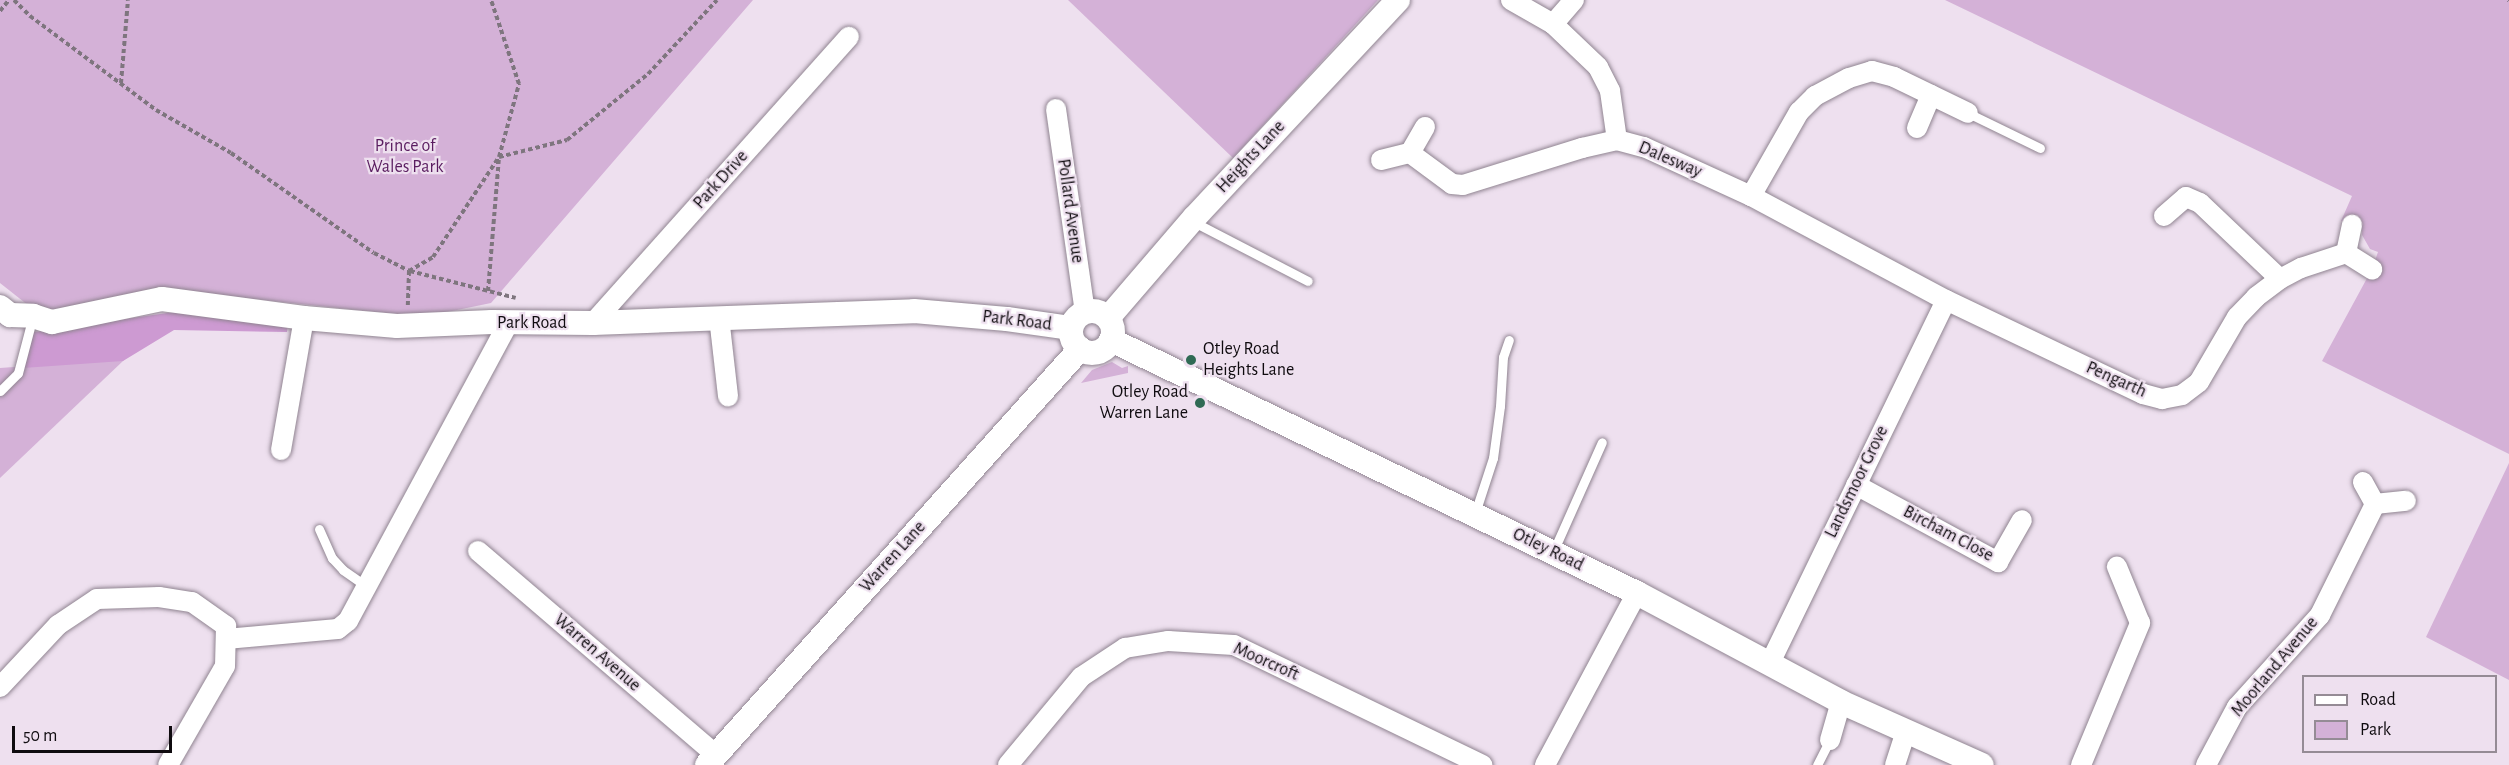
<!DOCTYPE html>
<html>
<head>
<meta charset="utf-8">
<style>
  body { margin:0 }
  #map { position:relative; width:2509px; height:765px; overflow:hidden; background:#eee0ef; font-family:"Alegreya Sans",sans-serif }
  div>[style] { position:absolute }
  .green>* { inset:0; background:#d4b1d7 }
  .forest>* { inset:0; background:#cd9ad2 }
  .path>* { height:4px; margin-top:-2px; transform-origin:0; background:repeating-linear-gradient(90deg,#7e757e 0 4.5px,transparent 0 7.5px) }
  .roads { filter:drop-shadow(0 0 2px #908491) drop-shadow(0 0 2px #908491) }
  .service>* { height:9px; margin:-4.5px; padding:0 4.5px; transform-origin:4.5px; border-radius:4.5px; background:#fff }
  .minor>* { height:20px; margin:-10px; padding:0 10px; transform-origin:10px; border-radius:10px; background:#fff }
  .tertiary>* { height:24px; margin:-12px; padding:0 12px; transform-origin:12px; border-radius:12px; background:#fff }
  .tertiary>.ring { margin:-12px; padding:0; box-sizing:content-box; background:none; border:24px solid #fff; border-radius:50% }
  .dots>* { width:16px; height:16px; translate:-50% -50%; box-sizing:border-box; border:3px solid #eee0ef; border-radius:50% }
  span { translate:-50% -50%; white-space:nowrap; text-align:center; line-height:1.15; -webkit-text-stroke:4.5px #eee0ef; paint-order:stroke }
  .park-label { font-size:18px; color:#5a1d60 }
  .street-label { font-size:18px; color:#0f0b0f }
  .poi-label { font-size:18px; color:#0f0b0f }
  .left { translate:0 -50%; text-align:left }
  .right { translate:-100% -50%; text-align:right }
  .legend { position:absolute; left:2302px; top:675px; width:195px; height:78px; box-sizing:border-box; background:#eee0ef; border:2px solid #958b95; margin:0; padding:8px 10px; list-style:none; font-size:18px; color:#0f0b0f }
  .legend li { display:flex; align-items:center; gap:12px; height:30px }
  .legend b { width:30px; border:2px solid #958b95 }
  .scale { position:absolute; left:12px; top:726px; width:160px; height:27px; box-sizing:border-box; border:3px solid #0f0b0f; border-top:0; padding-left:8px; font-size:18px; line-height:21px; white-space:nowrap; color:#0f0b0f; -webkit-text-stroke:4px #eee0ef; paint-order:stroke }
</style>
</head>
<body>
<div id="map">
  <div class="green">
    <div style="clip-path:polygon(0 0,753px 0,491px 303px,423px 317px,161px 289px,43px 317px,0 283px)"></div>
    <div style="clip-path:polygon(1068px 0,1378px 0,1233px 158px)"></div>
    <div style="clip-path:polygon(1945px 0,2509px 0,2509px 454px,2322px 361px,2372px 269px,2378px 252px,2370px 249px,2362px 235px,2362px 226px,2341px 221px,2352px 196px)"></div>
    <div style="clip-path:polygon(125px 359px,123px 361px,0 478px,0 368px)"></div>
    <div style="clip-path:polygon(1112px 362px,1122px 368px,1128px 366px,1128px 373px,1081px 383px,1092px 370px)"></div>
    <div style="clip-path:polygon(2509px 463px,2509px 680px,2426px 637px)"></div>
  </div>
  <div class="forest">
    <div style="clip-path:polygon(188px 310px,288px 323px,287px 332px,174px 330px,123px 361px,23px 368px,34px 332px)"></div>
  </div>
  <div class="path">
    <div style="left:14px;top:0;width:23px;rotate:45deg"></div>
    <div style="left:30px;top:16px;width:157px;rotate:36.7deg"></div>
    <div style="left:156px;top:110px;width:86px;rotate:29.8deg"></div>
    <div style="left:231px;top:153px;width:174px;rotate:35deg"></div>
    <div style="left:374px;top:253px;width:39px;rotate:27deg"></div>
    <div style="left:409px;top:271px;width:34px;rotate:92deg"></div>
    <div style="left:2508px;top:0;width:1px;rotate:45deg"></div>
    <div style="left:0;top:11px;width:14px;rotate:-51deg"></div>
    <div style="left:121px;top:83px;width:83px;rotate:-85.2deg"></div>
    <div style="left:409px;top:271px;width:28px;rotate:-30deg"></div>
    <div style="left:433px;top:257px;width:120px;rotate:-56.6deg"></div>
    <div style="left:499px;top:157px;width:76px;rotate:-74.7deg"></div>
    <div style="left:519px;top:84px;width:89px;rotate:-108.4deg"></div>
    <div style="left:410px;top:271px;width:109px;rotate:14.3deg"></div>
    <div style="left:488px;top:291px;width:134px;rotate:-85.3deg"></div>
    <div style="left:499px;top:157px;width:70px;rotate:-14deg"></div>
    <div style="left:567px;top:140px;width:104px;rotate:-39.2deg"></div>
    <div style="left:648px;top:74px;width:101px;rotate:-47deg"></div>
  </div>
  <div class="roads">
    <div class="service">
      <div style="left:1968px;top:113px;width:80px;rotate:25.9deg"></div>
      <div style="left:1194px;top:222px;width:128px;rotate:27.4deg"></div>
      <div style="left:0;top:391px;width:25px;rotate:-45deg"></div>
      <div style="left:18px;top:373px;width:59px;rotate:-75.3deg"></div>
      <div style="left:1475px;top:513px;width:58px;rotate:-71.9deg"></div>
      <div style="left:1493px;top:458px;width:52px;rotate:-82.3deg"></div>
      <div style="left:1500px;top:406px;width:49px;rotate:-86.5deg"></div>
      <div style="left:1503px;top:357px;width:18px;rotate:-71deg"></div>
      <div style="left:319px;top:529px;width:32px;rotate:66deg"></div>
      <div style="left:332px;top:558px;width:16px;rotate:47deg"></div>
      <div style="left:343px;top:570px;width:28px;rotate:35deg"></div>
      <div style="left:1553px;top:552px;width:120px;rotate:-66deg"></div>
      <div style="left:1817px;top:765px;width:28px;rotate:-63deg"></div>
    </div>
    <div class="minor">
      <div style="left:1511px;top:0;width:48px;rotate:29.7deg"></div>
      <div style="left:1574px;top:0;width:32px;rotate:131deg"></div>
      <div style="left:1553px;top:24px;width:62px;rotate:43.7deg"></div>
      <div style="left:1598px;top:67px;width:27px;rotate:63deg"></div>
      <div style="left:1610px;top:91px;width:49px;rotate:81.9deg"></div>
      <div style="left:1056px;top:109px;width:205px;rotate:81.9deg"></div>
      <div style="left:1917px;top:128px;width:36px;rotate:-67deg"></div>
      <div style="left:1410px;top:153px;width:30px;rotate:-60deg"></div>
      <div style="left:1381px;top:160px;width:30px;rotate:-14deg"></div>
      <div style="left:1410px;top:153px;width:52px;rotate:36.4deg"></div>
      <div style="left:1452px;top:184px;width:11px;rotate:5deg"></div>
      <div style="left:1463px;top:185px;width:125px;rotate:-17.3deg"></div>
      <div style="left:1582px;top:148px;width:36px;rotate:-13deg"></div>
      <div style="left:1617px;top:140px;width:28px;rotate:15deg"></div>
      <div style="left:1644px;top:147px;width:118px;rotate:24.6deg"></div>
      <div style="left:1751px;top:196px;width:221px;rotate:28.1deg"></div>
      <div style="left:1946px;top:300px;width:218px;rotate:25.5deg"></div>
      <div style="left:2143px;top:394px;width:20px;rotate:15deg"></div>
      <div style="left:2162px;top:399px;width:20px;rotate:-11deg"></div>
      <div style="left:2182px;top:395px;width:21px;rotate:-37deg"></div>
      <div style="left:2199px;top:382px;width:75px;rotate:-59.7deg"></div>
      <div style="left:2237px;top:317px;width:28px;rotate:-46deg"></div>
      <div style="left:2256px;top:297px;width:30px;rotate:-37deg"></div>
      <div style="left:2280px;top:279px;width:24px;rotate:-28deg"></div>
      <div style="left:2301px;top:268px;width:47px;rotate:-18.4deg"></div>
      <div style="left:2346px;top:253px;width:29px;rotate:-78deg"></div>
      <div style="left:1751px;top:196px;width:97px;rotate:-60.3deg"></div>
      <div style="left:1799px;top:112px;width:23px;rotate:-45deg"></div>
      <div style="left:1815px;top:96px;width:38px;rotate:-28deg"></div>
      <div style="left:1849px;top:78px;width:24px;rotate:-17deg"></div>
      <div style="left:1872px;top:71px;width:23px;rotate:15deg"></div>
      <div style="left:1894px;top:77px;width:82px;rotate:25.9deg"></div>
      <div style="left:2164px;top:216px;width:29px;rotate:-41deg"></div>
      <div style="left:2186px;top:197px;width:15px;rotate:23deg"></div>
      <div style="left:2200px;top:203px;width:110px;rotate:43.5deg"></div>
      <div style="left:2346px;top:253px;width:31px;rotate:32deg"></div>
      <div style="left:719px;top:317px;width:80px;rotate:83.5deg"></div>
      <div style="left:593px;top:323px;width:384px;rotate:-48.2deg"></div>
      <div style="left:281px;top:450px;width:134px;rotate:-80.1deg"></div>
      <div style="left:1856px;top:485px;width:162px;rotate:28.5deg"></div>
      <div style="left:1998px;top:562px;width:48px;rotate:-60.3deg"></div>
      <div style="left:2375px;top:504px;width:31px;rotate:-6deg"></div>
      <div style="left:478px;top:551px;width:313px;rotate:40.6deg"></div>
      <div style="left:226px;top:639px;width:112px;rotate:-5.1deg"></div>
      <div style="left:338px;top:629px;width:13px;rotate:-39deg"></div>
      <div style="left:348px;top:621px;width:340px;rotate:-61.7deg"></div>
      <div style="left:1770px;top:663px;width:403px;rotate:-64.1deg"></div>
      <div style="left:0;top:687px;width:85px;rotate:-46.9deg"></div>
      <div style="left:58px;top:625px;width:47px;rotate:-33.7deg"></div>
      <div style="left:97px;top:599px;width:62px;rotate:-1.8deg"></div>
      <div style="left:159px;top:597px;width:33px;rotate:9deg"></div>
      <div style="left:192px;top:602px;width:42px;rotate:35.2deg"></div>
      <div style="left:226px;top:626px;width:40px;rotate:91.4deg"></div>
      <div style="left:225px;top:666px;width:114px;rotate:119.9deg"></div>
      <div style="left:1830px;top:740px;width:40px;rotate:-74deg"></div>
      <div style="left:1008px;top:765px;width:114px;rotate:-50.3deg"></div>
      <div style="left:1081px;top:677px;width:53px;rotate:-33.4deg"></div>
      <div style="left:1125px;top:648px;width:44px;rotate:-9.2deg"></div>
      <div style="left:1168px;top:641px;width:66px;rotate:3.5deg"></div>
      <div style="left:1234px;top:645px;width:276px;rotate:25.8deg"></div>
      <div style="left:1545px;top:765px;width:195px;rotate:-61.9deg"></div>
      <div style="left:1895px;top:765px;width:36px;rotate:-72deg"></div>
      <div style="left:2081px;top:765px;width:154px;rotate:-67.4deg"></div>
      <div style="left:2140px;top:623px;width:61px;rotate:-112.3deg"></div>
      <div style="left:2206px;top:765px;width:66px;rotate:-61.9deg"></div>
      <div style="left:2237px;top:707px;width:124px;rotate:-47.9deg"></div>
      <div style="left:2320px;top:615px;width:124px;rotate:-63.6deg"></div>
      <div style="left:2375px;top:504px;width:25px;rotate:-119deg"></div>
    </div>
    <div class="tertiary">
      <div style="left:0;top:307px;width:13px;rotate:39deg"></div>
      <div style="left:10px;top:315px;width:23px;rotate:2deg"></div>
      <div style="left:33px;top:316px;width:20px;rotate:18deg"></div>
      <div style="left:52px;top:322px;width:112px;rotate:-11.8deg"></div>
      <div style="left:162px;top:299px;width:143px;rotate:7.6deg"></div>
      <div style="left:304px;top:318px;width:93px;rotate:4.9deg"></div>
      <div style="left:397px;top:326px;width:95px;rotate:-2.4deg"></div>
      <div style="left:492px;top:322px;width:101px;rotate:0.6deg"></div>
      <div style="left:593px;top:323px;width:321px;rotate:-2.1deg"></div>
      <div style="left:914px;top:311px;width:93px;rotate:4.9deg"></div>
      <div style="left:1007px;top:319px;width:65px;rotate:8deg"></div>
      <div class="ring" style="left:1071px;top:311px;width:18px;height:18px"></div>
      <div style="left:1108px;top:318px;width:133px;rotate:-49.3deg"></div>
      <div style="left:1195px;top:217px;width:297px;rotate:-46.9deg"></div>
      <div style="left:1111px;top:340px;width:584px;rotate:25.69deg"></div>
      <div style="left:1637px;top:593px;width:231px;rotate:28.1deg"></div>
      <div style="left:1841px;top:702px;width:154px;rotate:24.1deg"></div>
      <div style="left:707px;top:765px;width:559px;rotate:-48.12deg"></div>
    </div>
  </div>
  <div class="dots">
    <div style="left:1191px;top:360px;background:#2f6a54"></div>
    <div style="left:1200px;top:403px;background:#2f6a54"></div>
  </div>
  <div class="park-label">
    <span style="left:405px;top:157px">Prince of<br>Wales Park</span>
  </div>
  <div class="street-label">
    <span style="left:1251px;top:157px;rotate:-47deg">Heights Lane</span>
    <span style="left:1670px;top:160px;rotate:23deg">Dalesway</span>
    <span style="left:721px;top:180px;rotate:-48deg">Park Drive</span>
    <span style="left:1070px;top:211px;rotate:82deg">Pollard Avenue</span>
    <span style="left:1017px;top:321px;rotate:7deg">Park Road</span>
    <span style="left:532px;top:323px">Park Road</span>
    <span style="left:2116px;top:380px;rotate:24deg">Pengarth</span>
    <span style="left:1857px;top:482px;rotate:-64deg">Landsmoor Grove</span>
    <span style="left:1948px;top:534px;rotate:28deg">Bircham Close</span>
    <span style="left:1548px;top:550px;rotate:26deg">Otley Road</span>
    <span style="left:893px;top:557px;rotate:-48deg">Warren Lane</span>
    <span style="left:597px;top:653px;rotate:41deg">Warren Avenue</span>
    <span style="left:1266px;top:662px;rotate:24deg">Moorcroft</span>
    <span style="left:2275px;top:667px;rotate:-50deg">Moorland Avenue</span>
  </div>
  <div class="poi-label">
    <span class="left" style="left:1203px;top:360px">Otley Road<br>Heights Lane</span>
    <span class="right" style="left:1188px;top:403px">Otley Road<br>Warren Lane</span>
  </div>
  <ul class="legend">
  <li><b style="height:8px;background:#fff"></b>Road</li>
  <li><b style="height:16px;background:#d4b1d7"></b>Park</li>
  </ul>
  <div class="scale">50 m</div>
</div>
</body>
</html>
